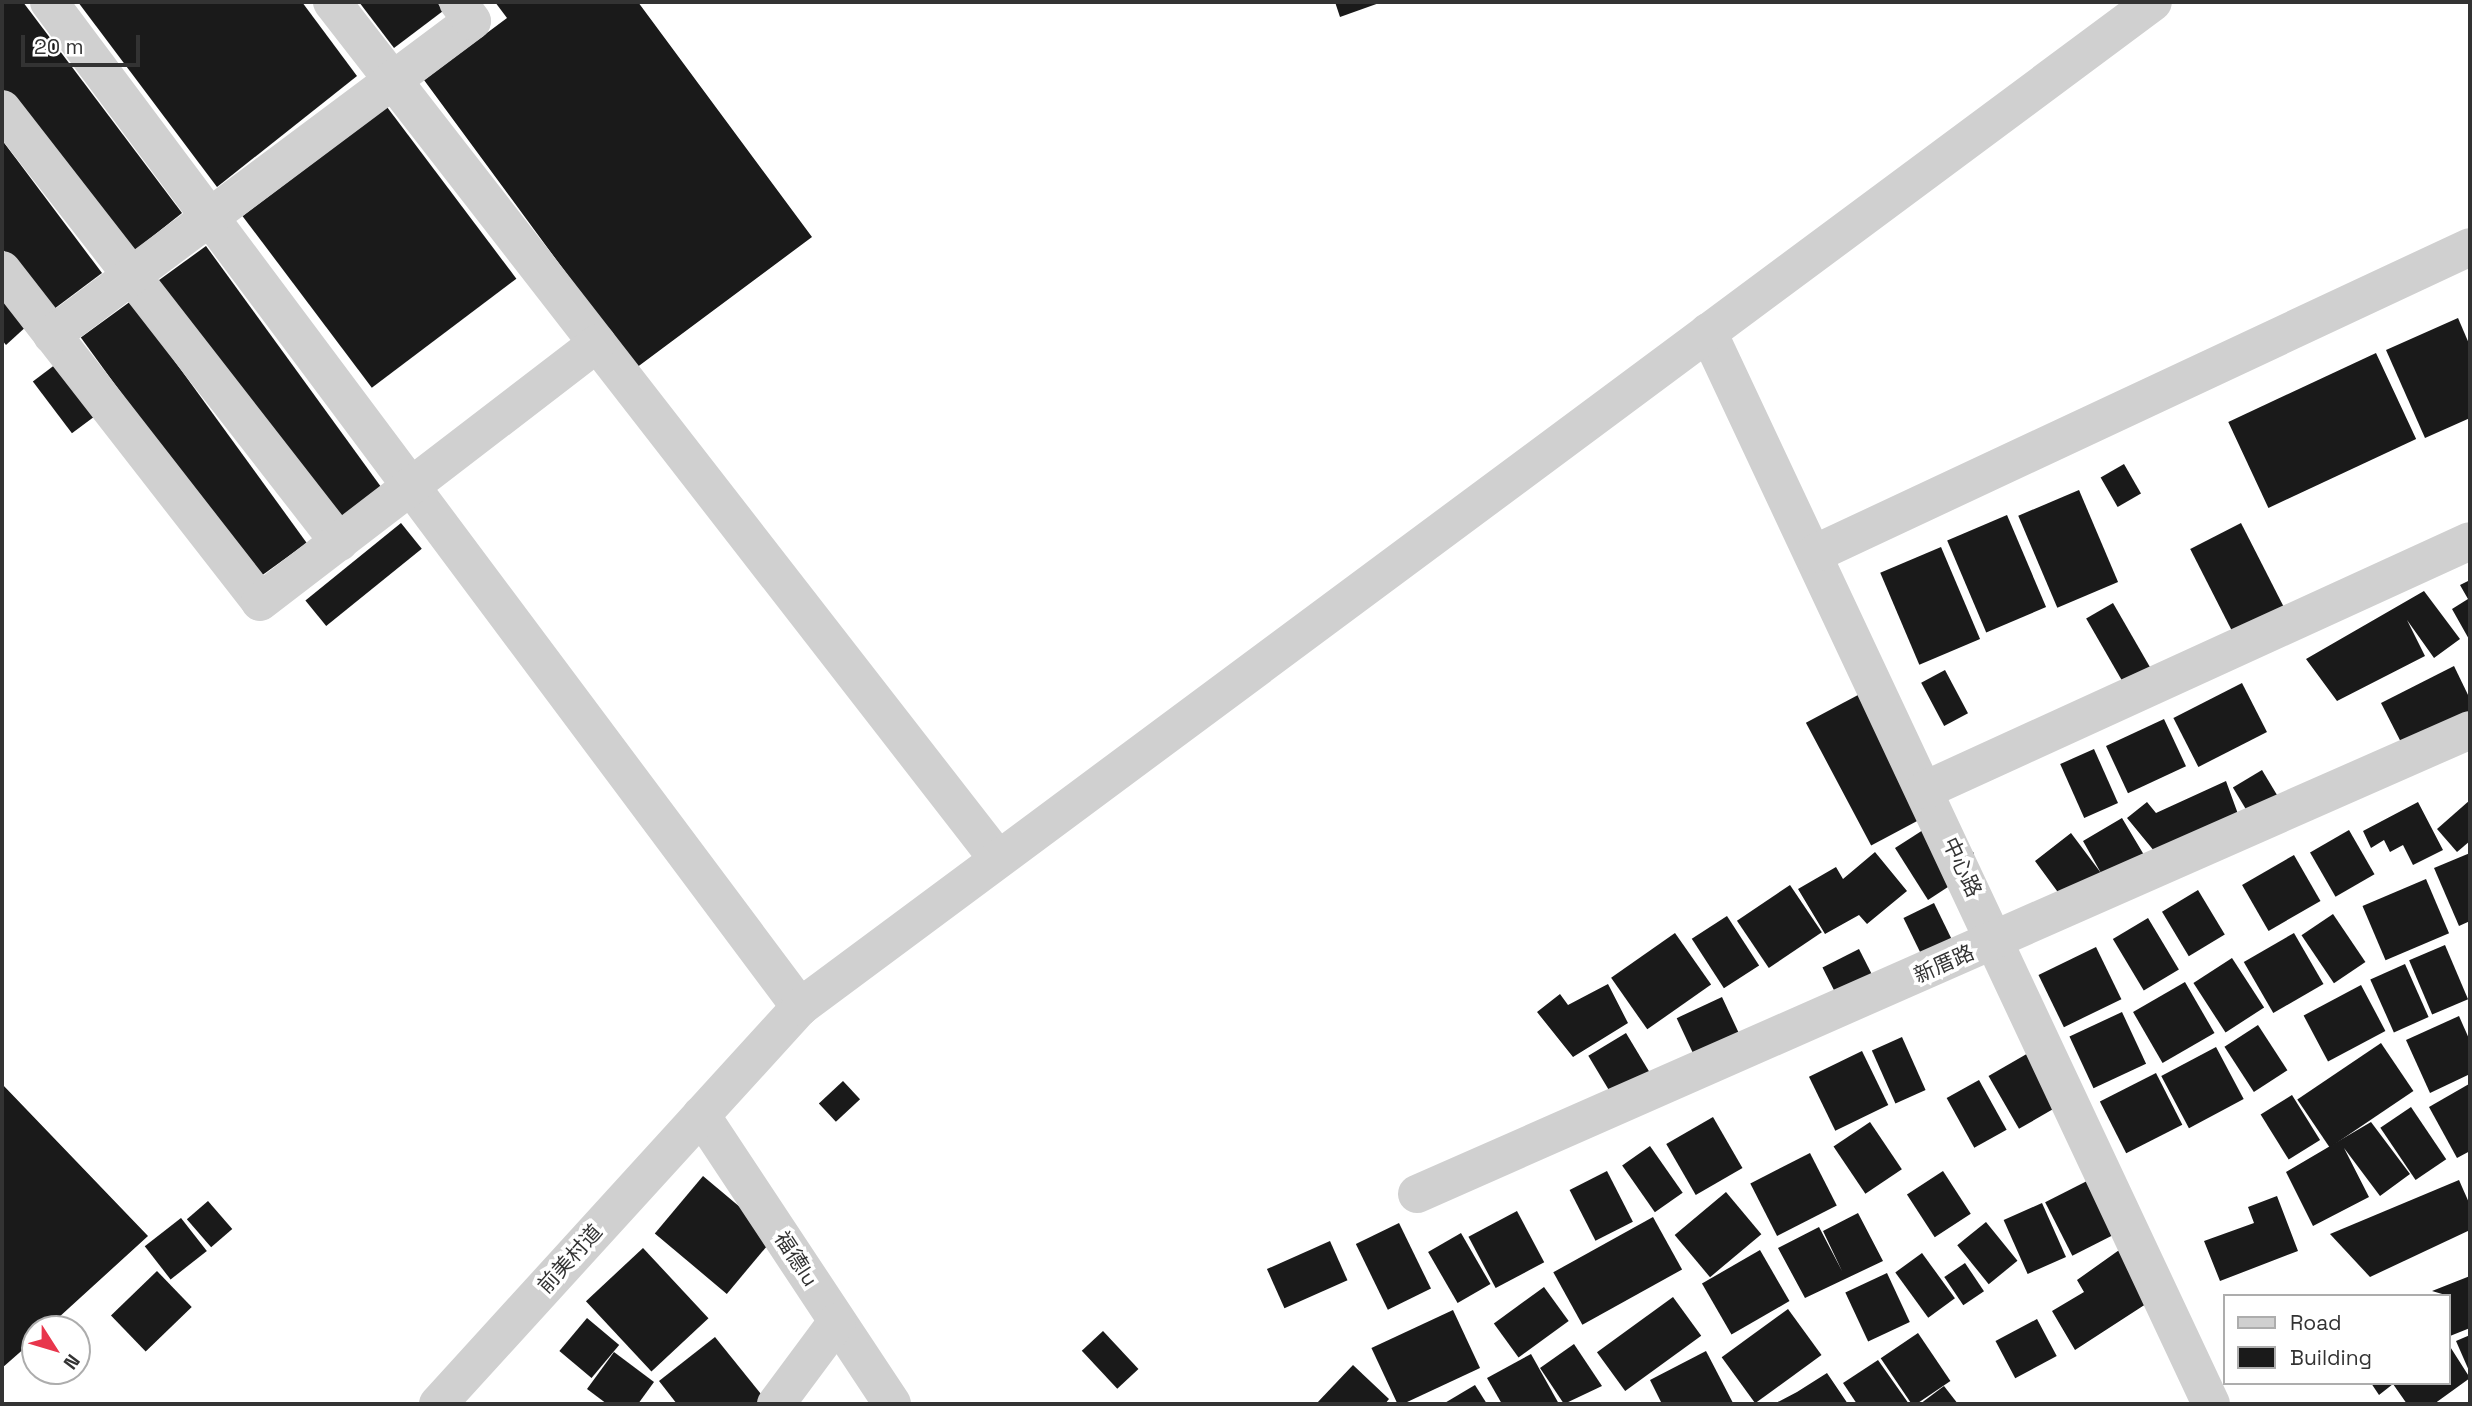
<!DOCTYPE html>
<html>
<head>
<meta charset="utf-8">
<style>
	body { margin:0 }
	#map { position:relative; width:2472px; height:1406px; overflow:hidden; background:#fff; font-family:"Space Grotesk","Noto Sans SC",sans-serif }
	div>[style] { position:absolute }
	.building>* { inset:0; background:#1a1a1a; transform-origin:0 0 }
	.minor>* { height:38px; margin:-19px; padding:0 19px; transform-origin:19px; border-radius:19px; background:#d0d0d0 }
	span { translate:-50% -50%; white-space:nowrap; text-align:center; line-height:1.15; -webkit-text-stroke:7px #fff; paint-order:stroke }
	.street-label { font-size:21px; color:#333 }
	.frame { position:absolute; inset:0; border:4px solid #333; pointer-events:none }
	.legend { position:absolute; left:2223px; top:1294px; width:228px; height:91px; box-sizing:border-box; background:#fff; border:2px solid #adadad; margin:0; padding:9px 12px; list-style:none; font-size:21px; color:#333 }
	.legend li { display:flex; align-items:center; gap:14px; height:35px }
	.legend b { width:35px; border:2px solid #adadad }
	.north { position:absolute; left:21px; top:1315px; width:70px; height:70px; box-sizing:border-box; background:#fff; border:2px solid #adadad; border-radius:50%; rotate:127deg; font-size:19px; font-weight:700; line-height:28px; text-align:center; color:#333 }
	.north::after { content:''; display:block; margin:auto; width:24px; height:32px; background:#e8364c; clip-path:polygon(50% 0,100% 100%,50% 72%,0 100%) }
	.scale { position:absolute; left:21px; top:35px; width:119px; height:32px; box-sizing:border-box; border:4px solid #333; border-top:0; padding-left:9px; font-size:21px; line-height:24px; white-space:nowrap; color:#333; -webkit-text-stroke:5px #fff; paint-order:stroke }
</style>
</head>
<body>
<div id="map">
	<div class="building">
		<div style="clip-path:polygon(2px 2px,23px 2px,182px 213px,133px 252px,2px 124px)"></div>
		<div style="clip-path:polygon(78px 2px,302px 2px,357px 76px,217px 187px)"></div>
		<div style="clip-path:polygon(359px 2px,437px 2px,443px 11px,394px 48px)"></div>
		<div style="clip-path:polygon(495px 2px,638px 2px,812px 237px,636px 368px,424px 80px,507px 18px)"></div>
		<div style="clip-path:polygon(1335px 2px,1382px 2px,1340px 17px)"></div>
		<div style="left:387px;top:107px;width:215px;height:181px;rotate:53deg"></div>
		<div style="clip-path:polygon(2px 140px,102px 273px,50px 312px,2px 248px)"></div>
		<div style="left:206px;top:246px;width:300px;height:63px;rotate:54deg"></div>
		<div style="clip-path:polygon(2px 295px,29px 324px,6px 345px,2px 340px)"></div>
		<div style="left:131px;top:301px;width:299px;height:62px;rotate:54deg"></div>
		<div style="clip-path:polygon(2458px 318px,2470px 346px,2470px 418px,2425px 438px,2386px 350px)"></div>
		<div style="left:2376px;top:353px;width:95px;height:163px;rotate:65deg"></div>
		<div style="left:56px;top:364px;width:65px;height:29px;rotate:53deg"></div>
		<div style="left:2124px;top:464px;width:34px;height:27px;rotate:60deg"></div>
		<div style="left:2079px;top:490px;width:100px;height:66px;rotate:67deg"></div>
		<div style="left:2007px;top:515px;width:100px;height:65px;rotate:67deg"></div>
		<div style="left:401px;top:523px;width:33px;height:123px;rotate:51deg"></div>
		<div style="left:2241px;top:523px;width:98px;height:57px;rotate:63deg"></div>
		<div style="left:1941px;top:547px;width:100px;height:66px;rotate:67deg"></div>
		<div style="clip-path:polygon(2470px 580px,2470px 641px,2452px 609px,2468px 599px,2460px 585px)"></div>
		<div style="clip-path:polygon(2424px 591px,2460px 639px,2434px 658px,2407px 620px,2425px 656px,2337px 701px,2306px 659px)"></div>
		<div style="left:2113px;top:603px;width:75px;height:31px;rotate:60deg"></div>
		<div style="clip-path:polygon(2454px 666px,2470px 699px,2470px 716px,2405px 750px,2381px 703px)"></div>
		<div style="left:1945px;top:670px;width:49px;height:27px;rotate:62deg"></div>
		<div style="left:2242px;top:683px;width:55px;height:77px;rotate:63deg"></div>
		<div style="left:1873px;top:687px;width:139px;height:76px;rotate:62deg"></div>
		<div style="left:2164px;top:719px;width:52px;height:64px;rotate:65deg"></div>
		<div style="left:2094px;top:749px;width:59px;height:37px;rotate:66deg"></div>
		<div style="left:2262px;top:770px;width:42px;height:34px;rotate:59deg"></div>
		<div style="clip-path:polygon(2226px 781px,2242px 825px,2164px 863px,2127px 818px,2147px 802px,2156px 813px)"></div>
		<div style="clip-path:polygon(2470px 800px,2470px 841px,2457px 852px,2437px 829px)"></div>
		<div style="clip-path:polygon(2418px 802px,2443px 850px,2413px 865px,2403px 845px,2390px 852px,2384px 840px,2371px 848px,2363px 831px)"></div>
		<div style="clip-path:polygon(2122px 818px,2147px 860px,2071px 910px,2035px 861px,2071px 833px,2101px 873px,2083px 841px)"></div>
		<div style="clip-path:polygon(1934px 823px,1974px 853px,1951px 885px,1928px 900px,1895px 848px)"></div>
		<div style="left:2349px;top:830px;width:51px;height:45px;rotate:60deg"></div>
		<div style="clip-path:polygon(1875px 852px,1907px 891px,1867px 924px,1859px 915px,1825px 934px,1798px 889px,1836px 867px,1843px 879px)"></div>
		<div style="clip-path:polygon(2470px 853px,2470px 921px,2459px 926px,2434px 868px)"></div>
		<div style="left:2294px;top:855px;width:53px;height:60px;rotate:60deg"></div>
		<div style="left:2426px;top:879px;width:59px;height:69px;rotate:67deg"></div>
		<div style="left:1790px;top:885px;width:57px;height:64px;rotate:56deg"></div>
		<div style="left:2198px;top:890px;width:52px;height:42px;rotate:59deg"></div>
		<div style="left:1934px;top:903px;width:51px;height:34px;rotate:64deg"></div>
		<div style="left:2333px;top:914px;width:58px;height:38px;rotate:56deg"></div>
		<div style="left:1727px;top:916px;width:59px;height:42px;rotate:57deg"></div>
		<div style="left:2148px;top:918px;width:60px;height:41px;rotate:59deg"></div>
		<div style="left:1675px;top:933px;width:63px;height:78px;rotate:55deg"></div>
		<div style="left:2294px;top:933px;width:59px;height:58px;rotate:60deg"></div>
		<div style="left:2445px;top:945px;width:59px;height:39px;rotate:67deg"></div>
		<div style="left:2096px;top:947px;width:58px;height:64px;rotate:64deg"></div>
		<div style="left:1859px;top:949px;width:44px;height:41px;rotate:63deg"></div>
		<div style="left:2232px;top:958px;width:59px;height:46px;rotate:57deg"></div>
		<div style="left:2405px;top:964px;width:58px;height:38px;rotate:66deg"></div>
		<div style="left:2185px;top:982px;width:59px;height:60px;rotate:60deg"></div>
		<div style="clip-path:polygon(1608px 984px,1628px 1023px,1573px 1057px,1537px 1012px,1560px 994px,1568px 1005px)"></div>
		<div style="left:2361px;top:985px;width:52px;height:65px;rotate:62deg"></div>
		<div style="left:1722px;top:997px;width:55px;height:50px;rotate:65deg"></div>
		<div style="left:2122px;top:1012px;width:57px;height:58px;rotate:65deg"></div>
		<div style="clip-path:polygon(2459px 1016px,2470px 1041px,2470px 1074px,2430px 1093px,2406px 1040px)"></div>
		<div style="left:2258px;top:1025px;width:54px;height:40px;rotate:57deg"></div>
		<div style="left:1626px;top:1033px;width:58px;height:44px;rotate:59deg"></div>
		<div style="left:1902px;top:1037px;width:58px;height:33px;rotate:66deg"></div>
		<div style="left:2381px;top:1043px;width:58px;height:101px;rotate:56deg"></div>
		<div style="left:2216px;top:1047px;width:59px;height:62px;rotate:62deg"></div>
		<div style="left:2037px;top:1048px;width:61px;height:56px;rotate:60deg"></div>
		<div style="left:1862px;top:1051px;width:60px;height:59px;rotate:64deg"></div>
		<div style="left:2156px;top:1073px;width:58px;height:63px;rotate:63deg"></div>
		<div style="left:1979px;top:1080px;width:57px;height:37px;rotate:61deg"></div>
		<div style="left:843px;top:1081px;width:25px;height:33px;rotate:47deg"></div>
		<div style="clip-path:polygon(2px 1084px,148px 1236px,46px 1329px,35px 1329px,35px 1339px,2px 1368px)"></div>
		<div style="clip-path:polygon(2469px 1084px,2470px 1151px,2457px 1158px,2429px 1107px)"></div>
		<div style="left:2292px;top:1095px;width:53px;height:37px;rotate:58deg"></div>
		<div style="left:2411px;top:1107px;width:63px;height:37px;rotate:56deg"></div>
		<div style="left:1713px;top:1117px;width:59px;height:54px;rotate:60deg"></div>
		<div style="left:1870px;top:1122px;width:57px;height:44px;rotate:56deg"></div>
		<div style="clip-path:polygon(2371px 1122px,2410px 1174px,2380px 1196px,2344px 1148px,2369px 1197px,2313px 1226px,2286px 1172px)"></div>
		<div style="left:1650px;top:1146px;width:57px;height:34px;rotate:55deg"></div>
		<div style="left:1810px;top:1153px;width:59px;height:67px;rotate:63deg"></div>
		<div style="left:1607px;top:1171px;width:57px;height:42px;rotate:63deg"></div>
		<div style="left:1943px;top:1171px;width:51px;height:43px;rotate:57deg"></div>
		<div style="left:703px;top:1176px;width:94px;height:75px;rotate:40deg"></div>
		<div style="clip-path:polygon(2459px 1180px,2470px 1205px,2470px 1230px,2370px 1277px,2330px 1234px)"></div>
		<div style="left:2087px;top:1181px;width:60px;height:47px;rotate:63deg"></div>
		<div style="left:1726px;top:1192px;width:55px;height:67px;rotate:50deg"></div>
		<div style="clip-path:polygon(2277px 1196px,2298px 1251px,2220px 1281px,2204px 1241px,2254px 1223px,2248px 1207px)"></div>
		<div style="left:208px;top:1201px;width:37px;height:28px;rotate:49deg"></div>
		<div style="left:2042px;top:1203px;width:59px;height:42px;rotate:66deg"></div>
		<div style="left:1517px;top:1211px;width:58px;height:55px;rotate:62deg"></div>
		<div style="clip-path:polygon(1858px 1213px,1883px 1261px,1805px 1298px,1778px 1248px,1819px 1227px,1842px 1271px,1823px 1231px)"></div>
		<div style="left:1653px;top:1217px;width:60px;height:114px;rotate:61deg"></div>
		<div style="left:181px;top:1218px;width:42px;height:46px;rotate:52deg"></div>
		<div style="left:1986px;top:1222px;width:50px;height:37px;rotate:51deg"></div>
		<div style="left:1399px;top:1223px;width:73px;height:48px;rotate:64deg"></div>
		<div style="left:1461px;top:1233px;width:59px;height:38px;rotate:60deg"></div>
		<div style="left:1330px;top:1241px;width:43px;height:69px;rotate:66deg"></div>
		<div style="clip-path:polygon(2129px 1243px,2166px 1291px,2075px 1350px,2052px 1311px,2084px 1292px,2077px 1280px)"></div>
		<div style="left:643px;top:1248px;width:96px;height:78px;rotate:47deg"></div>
		<div style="left:1760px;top:1250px;width:59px;height:67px;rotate:60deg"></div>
		<div style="left:1922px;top:1253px;width:56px;height:33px;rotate:54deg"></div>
		<div style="left:1965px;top:1263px;width:34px;height:25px;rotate:56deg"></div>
		<div style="left:157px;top:1271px;width:50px;height:64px;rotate:46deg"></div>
		<div style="left:1887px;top:1273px;width:54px;height:46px;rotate:65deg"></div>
		<div style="clip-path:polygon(2470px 1276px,2470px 1328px,2450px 1336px,2449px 1296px,2432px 1291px)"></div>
		<div style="left:1544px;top:1287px;width:42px;height:62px;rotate:54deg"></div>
		<div style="left:1673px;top:1297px;width:48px;height:94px;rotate:54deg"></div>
		<div style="left:1788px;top:1309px;width:57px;height:82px;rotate:54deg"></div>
		<div style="left:1453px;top:1310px;width:64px;height:90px;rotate:65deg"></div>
		<div style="left:587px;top:1318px;width:42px;height:43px;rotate:40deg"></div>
		<div style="left:2037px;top:1319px;width:42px;height:47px;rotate:62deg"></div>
		<div style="left:1103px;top:1331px;width:52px;height:29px;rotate:47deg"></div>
		<div style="left:1918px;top:1333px;width:58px;height:45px;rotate:56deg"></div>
		<div style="clip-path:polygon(2470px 1335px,2470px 1373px,2456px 1341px)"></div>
		<div style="clip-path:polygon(715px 1337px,769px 1404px,677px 1404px,659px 1381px)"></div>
		<div style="clip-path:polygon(1574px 1344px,1602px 1386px,1564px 1404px,1540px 1368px)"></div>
		<div style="clip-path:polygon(2449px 1345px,2470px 1378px,2434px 1404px,2407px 1404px,2393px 1384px,2379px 1395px,2371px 1383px,2449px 1383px)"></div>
		<div style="clip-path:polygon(1706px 1351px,1733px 1403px,1662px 1404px,1650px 1380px)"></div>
		<div style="clip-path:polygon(614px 1352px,654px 1382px,638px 1404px,607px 1404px,587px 1389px)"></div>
		<div style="clip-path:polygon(1531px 1354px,1559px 1404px,1502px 1404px,1487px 1378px)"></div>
		<div style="clip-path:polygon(1878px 1360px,1909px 1404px,1857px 1404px,1843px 1383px)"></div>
		<div style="clip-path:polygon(1353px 1365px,1389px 1399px,1385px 1404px,1316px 1404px)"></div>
		<div style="clip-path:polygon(1827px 1373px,1848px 1404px,1774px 1404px,1797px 1392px)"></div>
		<div style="clip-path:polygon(1475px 1385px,1487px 1404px,1443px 1404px)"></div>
		<div style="clip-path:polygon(1944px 1386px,1958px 1404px,1920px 1404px)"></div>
	</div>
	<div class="minor">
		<div style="left:49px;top:2px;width:1255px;rotate:53.23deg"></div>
		<div style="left:332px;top:2px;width:1085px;rotate:52.15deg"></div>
		<div style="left:2px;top:109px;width:549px;rotate:52.11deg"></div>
		<div style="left:2px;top:270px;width:420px;rotate:52.1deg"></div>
		<div style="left:260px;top:602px;width:425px;rotate:-37.5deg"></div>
		<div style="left:1708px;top:332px;width:1184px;rotate:64.86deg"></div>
		<div style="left:52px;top:335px;width:524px;rotate:-36.78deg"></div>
		<div style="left:472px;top:21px;width:24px;rotate:-126deg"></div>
		<div style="left:1814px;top:554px;width:724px;rotate:-25.08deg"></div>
		<div style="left:1925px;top:790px;width:599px;rotate:-24.55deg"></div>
		<div style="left:701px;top:1115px;width:346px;rotate:56.5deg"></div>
		<div style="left:1417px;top:1194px;width:1151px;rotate:-23.78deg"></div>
		<div style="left:438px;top:1404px;width:537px;rotate:-47.64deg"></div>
		<div style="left:800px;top:1007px;width:1685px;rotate:-36.6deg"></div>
		<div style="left:776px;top:1404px;width:102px;rotate:-53.4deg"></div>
	</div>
	<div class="street-label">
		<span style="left:1962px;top:867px;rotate:65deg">中心路</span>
		<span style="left:1944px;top:964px;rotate:-24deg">新厝路</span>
		<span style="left:570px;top:1259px;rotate:-48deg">前美村道</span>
		<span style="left:796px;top:1259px;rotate:57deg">福德lu</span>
	</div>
	<div class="frame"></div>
	<ul class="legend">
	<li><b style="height:9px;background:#d0d0d0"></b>Road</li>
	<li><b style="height:19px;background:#1a1a1a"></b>Building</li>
	</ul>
	<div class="north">N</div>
	<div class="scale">20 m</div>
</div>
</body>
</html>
